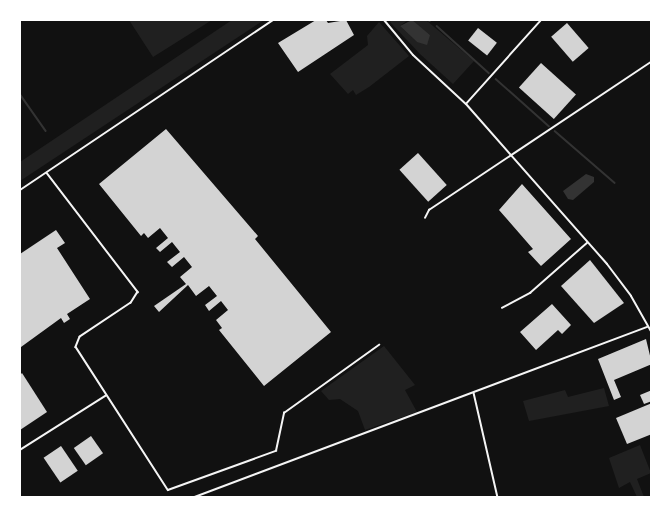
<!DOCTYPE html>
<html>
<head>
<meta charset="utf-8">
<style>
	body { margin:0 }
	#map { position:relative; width:671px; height:517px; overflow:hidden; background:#111; font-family:"DejaVu Sans",sans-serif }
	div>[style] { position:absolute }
	.green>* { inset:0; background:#202020 }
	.water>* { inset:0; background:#333 }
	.stream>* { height:1.5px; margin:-0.75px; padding:0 0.75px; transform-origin:0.75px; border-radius:0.75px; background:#333 }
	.building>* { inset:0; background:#d3d3d3; transform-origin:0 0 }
	.minor>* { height:1.5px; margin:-0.75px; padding:0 0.75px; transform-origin:0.75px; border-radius:0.75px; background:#f5f5f5 }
	.tertiary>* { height:2px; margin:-1px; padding:0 1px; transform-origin:1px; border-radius:1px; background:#f5f5f5 }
	.secondary>* { height:2px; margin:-1px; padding:0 1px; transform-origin:1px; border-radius:1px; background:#f5f5f5 }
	span { translate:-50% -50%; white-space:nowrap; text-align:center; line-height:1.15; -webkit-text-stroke:6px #fff; paint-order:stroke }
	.frame { position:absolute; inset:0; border:21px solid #fff; pointer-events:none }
</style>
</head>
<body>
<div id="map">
	<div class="green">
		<div style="clip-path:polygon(129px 20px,212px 20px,153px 57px)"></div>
		<div style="clip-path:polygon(232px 20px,264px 20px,20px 181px,20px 162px)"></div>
		<div style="clip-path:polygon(392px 20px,408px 20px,400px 26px,417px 42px,430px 35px,410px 20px,426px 20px,474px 61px,453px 84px,420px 54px,390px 22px)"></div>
		<div style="clip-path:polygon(379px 22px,409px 56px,369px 87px,356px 95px,353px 90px,348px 94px,330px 74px,368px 45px,367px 36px)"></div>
		<div style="clip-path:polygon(384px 346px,415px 385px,405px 390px,417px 412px,365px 430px,358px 411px,340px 399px,329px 400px,321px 391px)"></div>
		<div style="clip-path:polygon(604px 388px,609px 406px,529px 421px,523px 401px,565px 390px,568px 397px)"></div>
		<div style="clip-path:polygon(640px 445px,651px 473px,637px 479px,644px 497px,637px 497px,630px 482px,619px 488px,609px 458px)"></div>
	</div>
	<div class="water">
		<div style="clip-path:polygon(412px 20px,430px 35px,427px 45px,417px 42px,400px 26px)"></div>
		<div style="clip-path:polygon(586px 174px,594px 177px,594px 182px,573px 200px,568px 199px,563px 191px)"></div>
	</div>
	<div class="stream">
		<div style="left:428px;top:20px;width:2px;rotate:27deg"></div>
		<div style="left:437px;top:26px;width:70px;rotate:42.1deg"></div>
		<div style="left:496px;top:79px;width:71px;rotate:41.6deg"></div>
		<div style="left:20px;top:94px;width:45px;rotate:54.9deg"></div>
		<div style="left:555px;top:131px;width:79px;rotate:40.9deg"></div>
	</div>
	<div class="building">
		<div style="clip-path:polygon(316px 20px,326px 20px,328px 23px,346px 20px,354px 35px,298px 72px,278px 43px)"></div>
		<div style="left:567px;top:23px;width:33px;height:21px;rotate:49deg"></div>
		<div style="left:478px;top:28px;width:24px;height:16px;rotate:38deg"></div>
		<div style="left:541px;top:63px;width:47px;height:33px;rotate:42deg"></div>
		<div style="clip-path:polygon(166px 129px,258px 236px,255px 239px,331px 332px,264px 386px,219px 330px,222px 328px,216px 320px,228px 310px,221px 301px,209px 311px,205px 305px,217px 296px,209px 286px,196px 296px,188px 285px,159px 312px,154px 306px,186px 284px,180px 277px,192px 267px,184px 257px,172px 267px,167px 262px,180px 252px,172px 242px,160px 252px,156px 248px,168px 238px,160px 228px,148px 238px,144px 233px,141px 236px,99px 184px)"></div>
		<div style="left:418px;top:153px;width:43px;height:25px;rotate:48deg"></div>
		<div style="clip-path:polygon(522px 184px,571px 239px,541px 266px,528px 252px,533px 249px,499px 210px)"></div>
		<div style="clip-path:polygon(56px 230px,65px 243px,57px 248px,90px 299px,67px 314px,70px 319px,64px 323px,61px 318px,21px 347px,20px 254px)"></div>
		<div style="clip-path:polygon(590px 260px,624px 303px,594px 323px,561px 286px)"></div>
		<div style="clip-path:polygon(552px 304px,571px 325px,562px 334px,558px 330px,536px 350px,520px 332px)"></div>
		<div style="clip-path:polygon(646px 339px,652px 364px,614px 380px,621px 397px,614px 400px,598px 359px)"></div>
		<div style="clip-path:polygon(22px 373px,47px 412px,20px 430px,20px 375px)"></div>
		<div style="clip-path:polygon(652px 390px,652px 401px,644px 404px,640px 395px)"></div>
		<div style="clip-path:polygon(652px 403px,652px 434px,627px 444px,616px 418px)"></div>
		<div style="left:91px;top:436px;width:21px;height:21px;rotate:55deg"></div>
		<div style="left:61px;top:446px;width:30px;height:21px;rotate:56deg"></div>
	</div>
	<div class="minor">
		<div style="left:466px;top:104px;width:113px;rotate:-48.2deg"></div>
		<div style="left:47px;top:173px;width:150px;rotate:52.6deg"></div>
		<div style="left:138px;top:292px;width:13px;rotate:122deg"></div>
		<div style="left:131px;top:303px;width:61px;rotate:146.3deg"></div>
		<div style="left:80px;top:337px;width:11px;rotate:112deg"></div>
		<div style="left:76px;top:347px;width:170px;rotate:57.2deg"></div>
		<div style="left:168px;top:490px;width:115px;rotate:-19.9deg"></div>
		<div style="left:276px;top:451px;width:39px;rotate:-78deg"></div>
		<div style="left:284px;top:413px;width:117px;rotate:-35.6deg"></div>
		<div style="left:425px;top:218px;width:9px;rotate:-63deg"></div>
		<div style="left:429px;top:210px;width:268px;rotate:-33.7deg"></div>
		<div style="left:502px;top:308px;width:32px;rotate:-28deg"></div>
		<div style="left:530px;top:293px;width:76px;rotate:-41.3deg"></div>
		<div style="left:474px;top:393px;width:108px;rotate:77.1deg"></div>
		<div style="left:20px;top:450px;width:101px;rotate:-32.4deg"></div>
		<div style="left:192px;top:498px;width:486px;rotate:-20.6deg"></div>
	</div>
	<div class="tertiary">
		<div style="left:384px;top:20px;width:45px;rotate:50.4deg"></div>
		<div style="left:413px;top:55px;width:72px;rotate:42.8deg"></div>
		<div style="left:466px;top:104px;width:213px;rotate:48.6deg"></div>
		<div style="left:607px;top:264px;width:40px;rotate:53deg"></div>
		<div style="left:631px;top:296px;width:43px;rotate:60.4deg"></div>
	</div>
	<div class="secondary">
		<div style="left:20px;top:190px;width:305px;rotate:-33.9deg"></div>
	</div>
	<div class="frame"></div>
</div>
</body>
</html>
